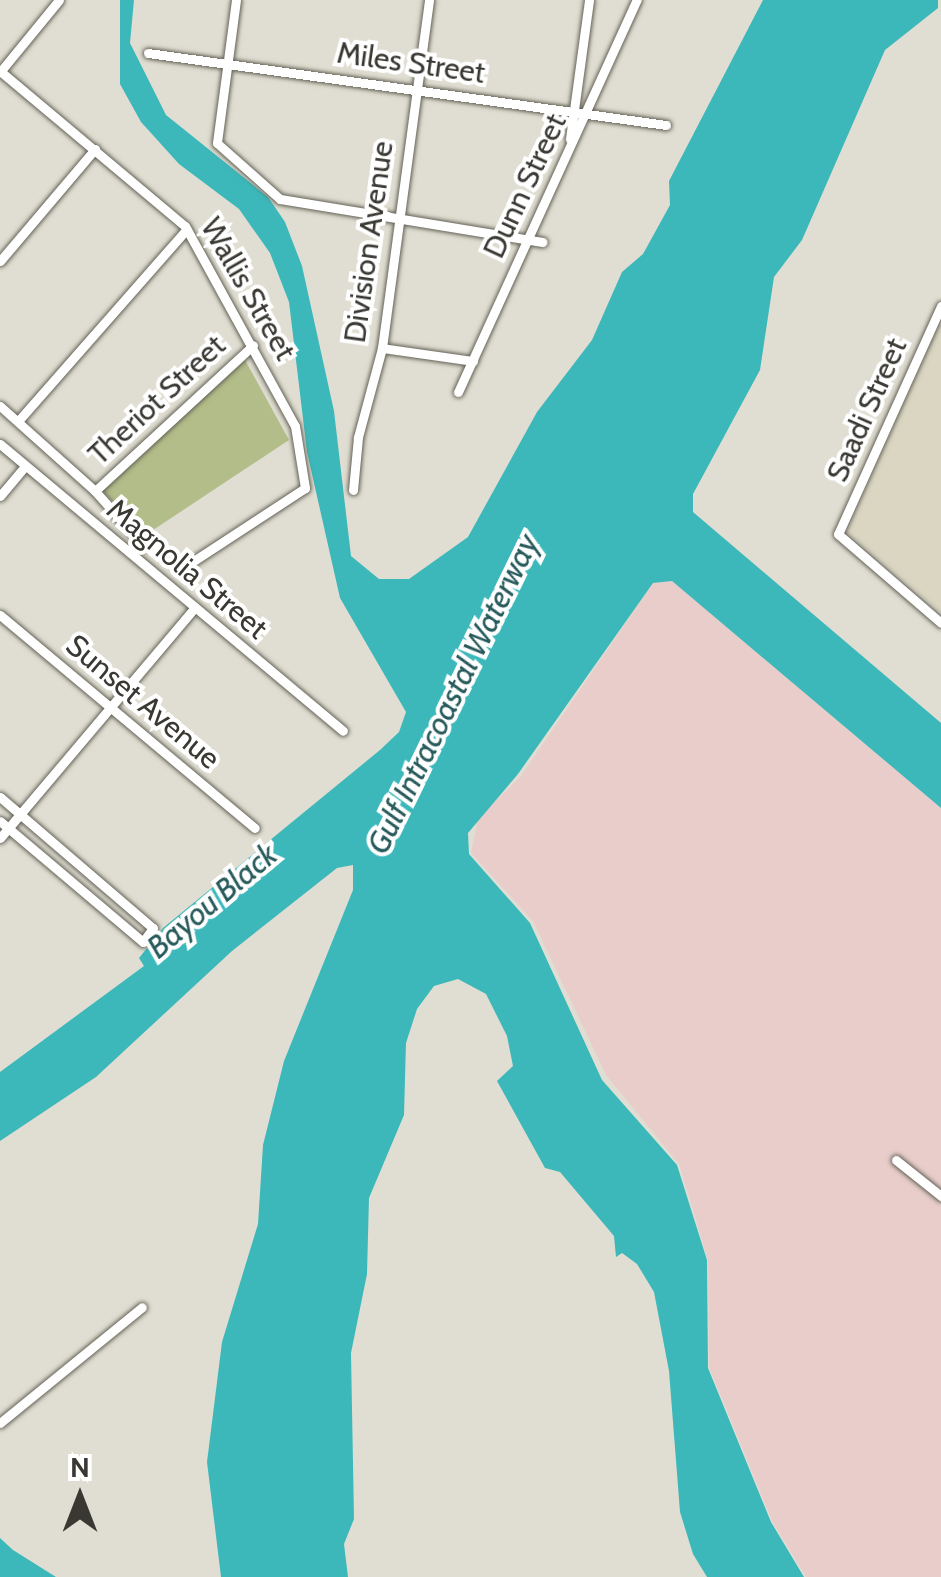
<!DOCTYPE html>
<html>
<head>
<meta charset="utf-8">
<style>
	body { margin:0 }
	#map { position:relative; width:941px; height:1577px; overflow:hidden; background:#e0ded2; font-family:Cabin,sans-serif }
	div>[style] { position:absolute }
	.industrial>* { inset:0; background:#e8cdca }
	.built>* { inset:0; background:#dad6c2 }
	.green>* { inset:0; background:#b3bd89 }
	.water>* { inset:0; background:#3cb8bb }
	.roads { filter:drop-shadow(0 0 2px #646257) drop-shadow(0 0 2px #646257) }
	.street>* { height:9px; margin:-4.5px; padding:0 4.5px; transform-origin:4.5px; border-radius:4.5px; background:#fff }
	span { translate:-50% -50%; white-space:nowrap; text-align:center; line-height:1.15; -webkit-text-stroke:8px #fff; paint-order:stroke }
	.street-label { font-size:30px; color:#393833 }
	.water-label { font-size:32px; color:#275a5b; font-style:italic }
	.north { position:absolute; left:30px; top:1447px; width:100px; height:100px; -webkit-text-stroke:8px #fff; paint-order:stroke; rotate:0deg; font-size:28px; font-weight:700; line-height:40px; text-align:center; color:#393833 }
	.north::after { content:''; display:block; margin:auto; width:35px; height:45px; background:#393833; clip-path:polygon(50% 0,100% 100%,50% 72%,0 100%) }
</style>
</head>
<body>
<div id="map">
	<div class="industrial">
		<div style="clip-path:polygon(672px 581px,941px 808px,941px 1577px,806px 1577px,772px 1521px,709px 1367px,708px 1260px,679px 1164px,606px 1075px,533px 921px,471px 853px,478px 819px,521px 776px,653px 583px)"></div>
	</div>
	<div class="built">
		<div style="clip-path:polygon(941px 321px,941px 612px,847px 532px)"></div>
	</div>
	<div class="green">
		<div style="clip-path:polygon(245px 360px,289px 440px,144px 536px,102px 490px)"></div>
	</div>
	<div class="water">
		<div style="clip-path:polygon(120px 0,134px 0,130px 43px,166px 115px,268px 197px,285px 222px,302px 266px,334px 411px,351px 556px,379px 579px,409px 579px,468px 537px,537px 412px,592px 340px,622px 272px,643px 254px,670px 205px,669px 181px,763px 0,938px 0,938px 8px,885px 50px,802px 240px,774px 277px,760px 370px,693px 494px,693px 512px,941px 723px,941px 808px,672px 581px,653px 583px,518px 774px,468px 833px,469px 854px,530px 923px,602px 1080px,677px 1165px,707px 1260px,708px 1368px,771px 1522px,804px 1577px,707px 1577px,693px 1554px,680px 1512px,669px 1371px,654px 1292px,637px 1264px,622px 1253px,616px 1257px,614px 1236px,560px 1172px,545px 1168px,497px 1081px,513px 1066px,507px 1036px,486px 994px,458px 979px,434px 986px,417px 1009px,406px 1043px,404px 1115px,369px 1198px,367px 1274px,351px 1353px,354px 1519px,344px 1544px,348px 1577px,221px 1577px,207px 1462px,222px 1342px,258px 1224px,263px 1145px,284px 1061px,353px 890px,353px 865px,337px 868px,232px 951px,96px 1077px,0 1141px,0 1072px,144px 966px,139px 958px,163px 928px,380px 750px,399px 732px,406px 712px,340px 598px,307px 452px,289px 302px,270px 253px,239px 209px,179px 164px,141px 122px,120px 84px)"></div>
		<div style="clip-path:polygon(0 1538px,13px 1550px,56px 1577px,0 1577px)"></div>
	</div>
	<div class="roads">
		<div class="street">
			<div style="left:236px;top:0;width:144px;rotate:97.6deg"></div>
			<div style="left:217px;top:143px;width:84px;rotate:41.6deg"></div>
			<div style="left:280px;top:199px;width:266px;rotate:9.3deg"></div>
			<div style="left:148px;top:53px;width:523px;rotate:7.91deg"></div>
			<div style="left:0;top:71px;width:241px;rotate:40deg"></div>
			<div style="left:185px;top:226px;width:228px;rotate:61.2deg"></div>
			<div style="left:295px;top:426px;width:63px;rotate:80.8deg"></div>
			<div style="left:305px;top:488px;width:142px;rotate:146.8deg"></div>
			<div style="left:0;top:72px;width:93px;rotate:-50.7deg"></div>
			<div style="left:570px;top:139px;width:140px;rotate:-82.2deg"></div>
			<div style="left:0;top:261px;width:147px;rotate:-49.7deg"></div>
			<div style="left:941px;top:306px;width:250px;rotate:114.3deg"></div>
			<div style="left:838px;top:534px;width:136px;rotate:40.8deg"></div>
			<div style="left:382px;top:348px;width:92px;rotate:8.1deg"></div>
			<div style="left:458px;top:392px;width:431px;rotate:-65.5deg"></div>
			<div style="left:0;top:406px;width:127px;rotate:41.8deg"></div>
			<div style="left:95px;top:491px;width:74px;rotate:48.3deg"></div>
			<div style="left:19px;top:420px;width:254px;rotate:-48.7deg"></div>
			<div style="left:0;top:444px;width:447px;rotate:39.9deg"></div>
			<div style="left:353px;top:490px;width:53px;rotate:-84.6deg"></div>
			<div style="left:358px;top:437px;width:92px;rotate:-74.9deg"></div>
			<div style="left:382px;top:348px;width:351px;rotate:-82.3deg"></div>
			<div style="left:95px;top:491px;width:215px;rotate:-42.7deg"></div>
			<div style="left:0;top:496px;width:39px;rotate:-50deg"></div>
			<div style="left:0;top:615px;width:332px;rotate:39.9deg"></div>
			<div style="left:0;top:797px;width:201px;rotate:40.6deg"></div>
			<div style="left:153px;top:928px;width:17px;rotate:126deg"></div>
			<div style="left:143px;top:942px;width:187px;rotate:-139.8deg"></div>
			<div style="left:0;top:838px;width:302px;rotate:-49.8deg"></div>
			<div style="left:896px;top:1160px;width:58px;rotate:38.7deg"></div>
			<div style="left:0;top:1423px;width:183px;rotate:-39.2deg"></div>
		</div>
	</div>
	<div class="street-label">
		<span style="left:411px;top:63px;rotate:8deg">Miles Street</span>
		<span style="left:525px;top:186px;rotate:-65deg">Dunn Street</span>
		<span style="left:369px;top:242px;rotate:-82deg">Division Avenue</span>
		<span style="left:248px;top:289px;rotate:60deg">Wallis Street</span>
		<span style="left:157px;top:400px;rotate:-43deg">Theriot Street</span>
		<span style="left:867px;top:410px;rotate:-66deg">Saadi Street</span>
		<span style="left:187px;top:569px;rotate:40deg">Magnolia Street</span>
		<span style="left:143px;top:702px;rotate:40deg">Sunset Avenue</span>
	</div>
	<div class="water-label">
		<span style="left:453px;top:694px;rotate:-64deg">Gulf Intracoastal Waterway</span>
		<span style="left:212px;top:901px;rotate:-40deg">Bayou Black</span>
	</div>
	<div class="north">N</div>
</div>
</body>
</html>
